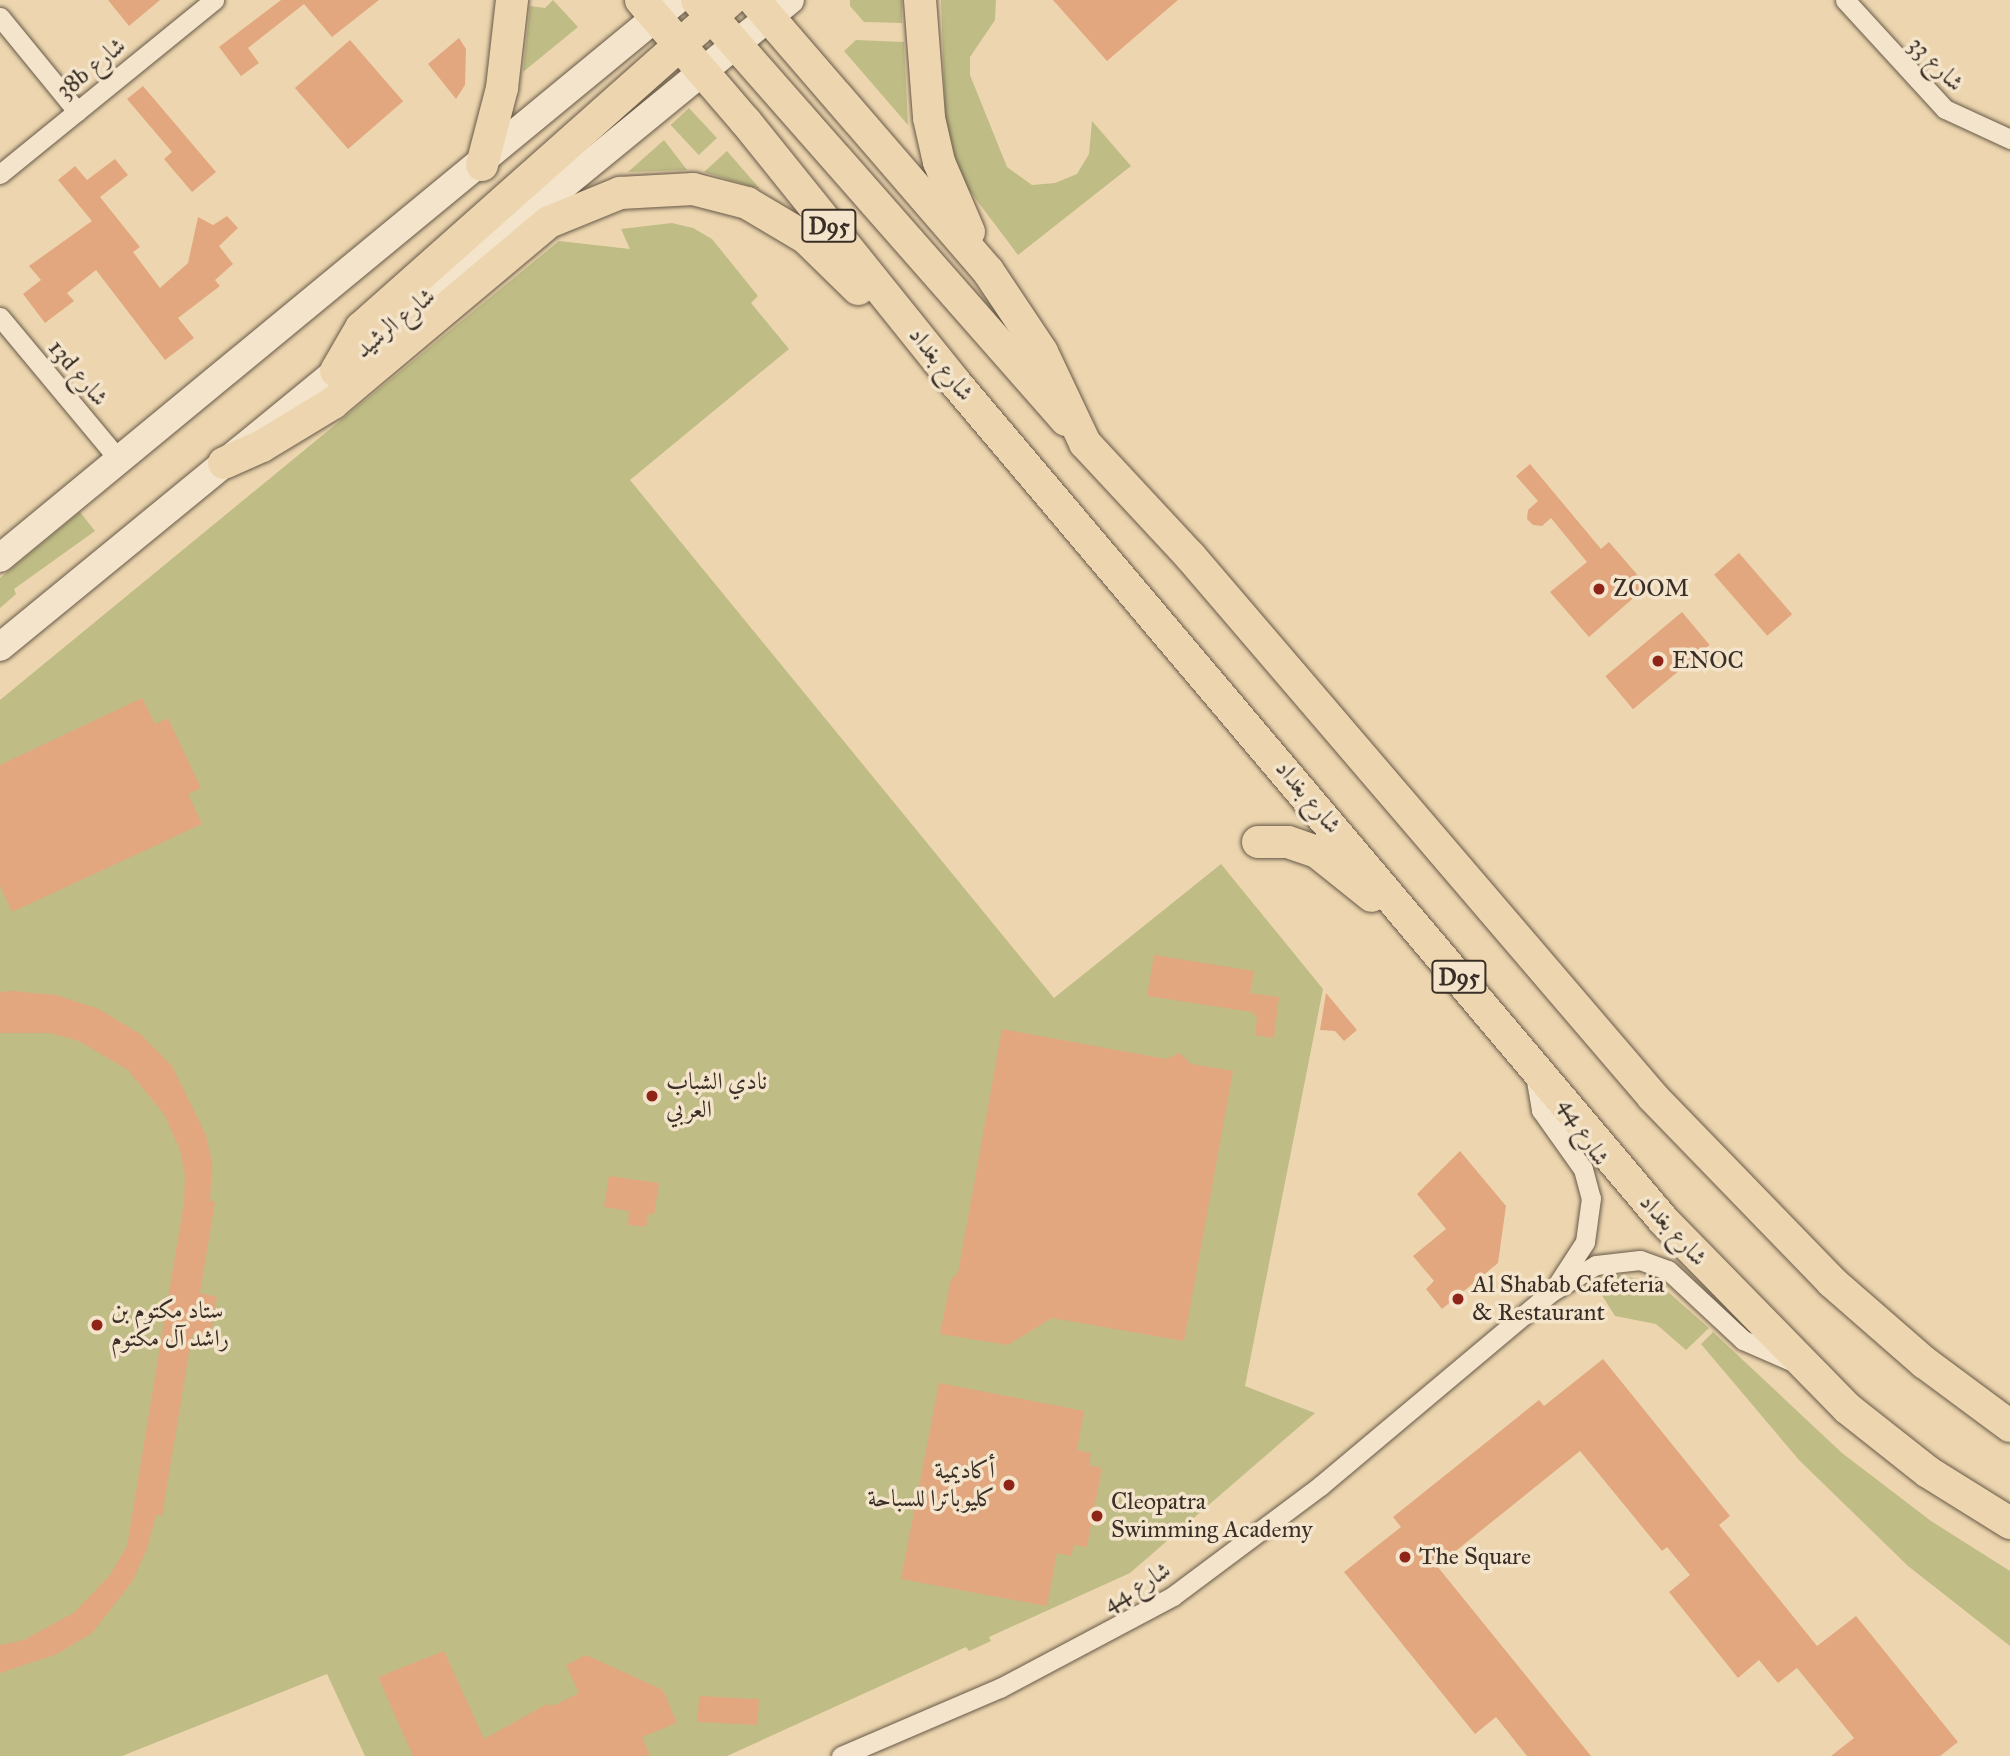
<!DOCTYPE html>
<html>
<head>
<meta charset="utf-8">
<style>
	body { margin:0 }
	#map { position:relative; width:2010px; height:1756px; overflow:hidden; background:#edd6af; font-family:"IM FELL Great Primer",Amiri,serif }
	div>[style] { position:absolute }
	.green>* { inset:0; background:#bfbc86; transform-origin:0 0 }
	.building>* { inset:0; background:#e2a77f; transform-origin:0 0 }
	.roads { filter:drop-shadow(0 0 2px #675948) drop-shadow(0 0 2px #675948) }
	.street>* { height:19px; margin:-9.5px; padding:0 9.5px; transform-origin:9.5px; border-radius:9.5px; background:#f3e4cb }
	.secondary>* { height:28px; margin:-14px; padding:0 14px; transform-origin:14px; border-radius:14px; background:#f3e4cb }
	.primary>* { height:32px; margin:-16px; padding:0 16px; transform-origin:16px; border-radius:16px; background:#edd6af }
	.dots>* { width:19px; height:19px; translate:-50% -50%; box-sizing:border-box; border:4px solid #f3e4cb; border-radius:50% }
	span { translate:-50% -50%; white-space:nowrap; text-align:center; line-height:1.15; -webkit-text-stroke:7px #f3e4cb; paint-order:stroke }
	.shield-label span { padding:2px 5px; background:#f3e4cb; border:2px solid; border-radius:5px; -webkit-text-stroke-width:0 }
	.shield-label { font-size:23px; color:#3a2f26; font-weight:700 }
	.street-label { font-size:24px; color:#3a2f26 }
	.poi-label { font-size:24px; color:#3a2f26 }
	.left { translate:0 -50%; text-align:left }
	.right { translate:-100% -50%; text-align:right }
</style>
</head>
<body>
<div id="map">
	<div class="green">
		<div style="clip-path:polygon(553px 0,578px 27px,523px 72px,530px 6px,545px 8px)"></div>
		<div style="clip-path:polygon(850px 0,902px 0,902px 23px,864px 22px,850px 6px)"></div>
		<div style="clip-path:polygon(941px 0,996px 0,995px 20px,970px 57px,970px 75px,1007px 167px,1032px 185px,1055px 183px,1077px 174px,1089px 154px,1092px 121px,1131px 166px,1018px 255px,966px 186px,946px 135px)"></div>
		<div style="clip-path:polygon(856px 40px,904px 42px,908px 125px,844px 51px)"></div>
		<div style="left:689px;top:108px;width:41px;height:25px;rotate:47deg"></div>
		<div style="clip-path:polygon(664px 140px,687px 170px,628px 172px)"></div>
		<div style="clip-path:polygon(727px 151px,760px 189px,704px 172px)"></div>
		<div style="clip-path:polygon(672px 223px,693px 228px,712px 239px,758px 296px,751px 303px,789px 349px,630px 480px,1054px 998px,1221px 864px,1323px 989px,1245px 1386px,1315px 1413px,1130px 1573px,989px 1637px,991px 1641px,978px 1647px,969px 1651px,966px 1647px,727px 1756px,365px 1756px,327px 1674px,122px 1756px,0 1756px,0 700px,559px 241px,630px 249px,621px 229px)"></div>
		<div style="clip-path:polygon(80px 512px,95px 531px,14px 589px,16px 594px,0 608px,0 578px)"></div>
		<div style="clip-path:polygon(1618px 1275px,1658px 1283px,1709px 1328px,1686px 1350px,1656px 1324px,1615px 1316px,1593px 1281px)"></div>
		<div style="clip-path:polygon(1713px 1332px,1842px 1453px,1931px 1521px,2010px 1571px,2010px 1646px,1908px 1566px,1799px 1460px,1701px 1344px)"></div>
	</div>
	<div class="building">
		<div style="clip-path:polygon(108px 0,160px 0,129px 26px)"></div>
		<div style="clip-path:polygon(281px 0,379px 0,332px 37px,304px 4px,248px 48px,259px 63px,241px 76px,219px 47px)"></div>
		<div style="clip-path:polygon(1053px 0,1178px 0,1107px 61px)"></div>
		<div style="clip-path:polygon(459px 38px,466px 49px,465px 85px,456px 99px,428px 64px)"></div>
		<div style="left:350px;top:40px;width:81px;height:73px;rotate:49deg"></div>
		<div style="clip-path:polygon(143px 86px,216px 172px,192px 192px,164px 159px,172px 152px,127px 99px)"></div>
		<div style="clip-path:polygon(115px 159px,128px 175px,100px 197px,140px 247px,133px 252px,160px 288px,188px 263px,198px 217px,213px 225px,227px 216px,238px 228px,219px 246px,233px 264px,215px 280px,220px 286px,178px 318px,194px 338px,165px 360px,96px 270px,67px 293px,74px 301px,45px 323px,23px 294px,41px 280px,29px 266px,92px 221px,58px 180px,75px 166px,87px 180px)"></div>
		<div style="clip-path:polygon(1530px 464px,1601px 549px,1609px 542px,1647px 586px,1589px 637px,1550px 592px,1587px 562px,1551px 518px,1542px 526px,1533px 525px,1527px 519px,1528px 510px,1538px 501px,1516px 476px)"></div>
		<div style="left:1739px;top:553px;width:81px;height:33px;rotate:49deg"></div>
		<div style="left:1682px;top:612px;width:43px;height:100px;rotate:50deg"></div>
		<div style="clip-path:polygon(142px 698px,155px 724px,168px 718px,201px 788px,188px 794px,202px 824px,12px 912px,0 886px,0 765px)"></div>
		<div style="clip-path:polygon(1154px 955px,1254px 971px,1250px 993px,1279px 997px,1274px 1038px,1255px 1035px,1257px 1017px,1252px 1012px,1147px 996px)"></div>
		<div style="clip-path:polygon(12px 991px,56px 995px,99px 1009px,140px 1034px,172px 1066px,206px 1135px,212px 1163px,210px 1201px,215px 1202px,200px 1293px,217px 1297px,210px 1338px,192px 1335px,162px 1516px,156px 1515px,147px 1549px,132px 1582px,92px 1633px,57px 1654px,0 1673px,0 1645px,24px 1640px,75px 1612px,110px 1575px,127px 1546px,184px 1202px,185px 1175px,180px 1150px,164px 1114px,128px 1070px,79px 1041px,50px 1033px,0 1033px,0 992px)"></div>
		<div style="clip-path:polygon(1326px 993px,1357px 1030px,1344px 1041px,1335px 1031px,1320px 1030px)"></div>
		<div style="clip-path:polygon(1002px 1029px,1166px 1059px,1180px 1053px,1191px 1064px,1233px 1071px,1184px 1341px,1052px 1318px,1008px 1345px,940px 1334px,951px 1279px,958px 1273px)"></div>
		<div style="clip-path:polygon(1460px 1151px,1506px 1206px,1498px 1263px,1442px 1309px,1426px 1289px,1434px 1281px,1413px 1256px,1446px 1229px,1417px 1194px)"></div>
		<div style="clip-path:polygon(609px 1176px,659px 1183px,654px 1215px,648px 1214px,646px 1227px,628px 1225px,629px 1211px,604px 1207px)"></div>
		<div style="clip-path:polygon(1603px 1359px,1730px 1516px,1719px 1525px,1817px 1646px,1856px 1616px,1958px 1742px,1940px 1756px,1831px 1756px,1854px 1738px,1797px 1668px,1778px 1683px,1759px 1660px,1738px 1678px,1669px 1592px,1690px 1575px,1667px 1547px,1662px 1551px,1580px 1451px,1437px 1566px,1591px 1756px,1527px 1756px,1496px 1717px,1475px 1734px,1344px 1572px,1401px 1527px,1393px 1517px,1539px 1400px,1544px 1406px)"></div>
		<div style="clip-path:polygon(939px 1383px,1084px 1411px,1077px 1450px,1091px 1453px,1089px 1465px,1102px 1468px,1087px 1547px,1074px 1545px,1071px 1556px,1057px 1553px,1047px 1606px,901px 1579px)"></div>
		<div style="clip-path:polygon(444px 1651px,484px 1739px,547px 1704px,553px 1706px,579px 1693px,566px 1665px,586px 1655px,663px 1690px,677px 1723px,642px 1737px,650px 1756px,413px 1756px,378px 1677px)"></div>
		<div style="left:699px;top:1696px;width:60px;height:26px;rotate:3deg"></div>
	</div>
	<div class="roads">
		<div class="street">
			<div style="left:1845px;top:0;width:148px;rotate:47.5deg"></div>
			<div style="left:1945px;top:109px;width:72px;rotate:24.8deg"></div>
			<div style="left:0;top:17px;width:122px;rotate:50.7deg"></div>
			<div style="left:0;top:174px;width:276px;rotate:-39.1deg"></div>
			<div style="left:0;top:317px;width:186px;rotate:50.2deg"></div>
			<div style="left:1534px;top:1069px;width:42px;rotate:80.3deg"></div>
			<div style="left:1541px;top:1110px;width:72px;rotate:54.6deg"></div>
			<div style="left:1583px;top:1169px;width:30px;rotate:75deg"></div>
			<div style="left:1591px;top:1198px;width:44px;rotate:97.8deg"></div>
			<div style="left:1585px;top:1242px;width:48px;rotate:123deg"></div>
			<div style="left:841px;top:1756px;width:173px;rotate:-23.2deg"></div>
			<div style="left:1000px;top:1688px;width:196px;rotate:-28deg"></div>
			<div style="left:1173px;top:1596px;width:184px;rotate:-36.8deg"></div>
			<div style="left:1320px;top:1486px;width:302px;rotate:-40deg"></div>
			<div style="left:1551px;top:1292px;width:52px;rotate:-31deg"></div>
			<div style="left:1596px;top:1265px;width:44px;rotate:-6.5deg"></div>
			<div style="left:1640px;top:1260px;width:30px;rotate:20deg"></div>
			<div style="left:1668px;top:1270px;width:103px;rotate:43deg"></div>
			<div style="left:1743px;top:1340px;width:62px;rotate:23.7deg"></div>
		</div>
		<div class="secondary">
			<div style="left:0;top:558px;width:877px;rotate:-39.5deg"></div>
			<div style="left:0;top:647px;width:1021px;rotate:-39.32deg"></div>
		</div>
		<div class="primary">
			<div style="left:641px;top:0;width:161px;rotate:49.3deg"></div>
			<div style="left:746px;top:122px;width:332px;rotate:51.2deg"></div>
			<div style="left:954px;top:381px;width:1100px;rotate:49.79deg"></div>
			<div style="left:1664px;top:1221px;width:262px;rotate:45.6deg"></div>
			<div style="left:1847px;top:1408px;width:103px;rotate:38.3deg"></div>
			<div style="left:1928px;top:1472px;width:97px;rotate:31.9deg"></div>
			<div style="left:697px;top:0;width:559px;rotate:48.7deg"></div>
			<div style="left:754px;top:0;width:358px;rotate:49.2deg"></div>
			<div style="left:988px;top:271px;width:97px;rotate:56.3deg"></div>
			<div style="left:1042px;top:352px;width:101px;rotate:64.7deg"></div>
			<div style="left:1085px;top:443px;width:154px;rotate:47.1deg"></div>
			<div style="left:1190px;top:556px;width:712px;rotate:49.44deg"></div>
			<div style="left:1653px;top:1097px;width:257px;rotate:45.9deg"></div>
			<div style="left:1832px;top:1282px;width:123px;rotate:41.1deg"></div>
			<div style="left:1925px;top:1363px;width:106px;rotate:36.5deg"></div>
			<div style="left:920px;top:0;width:118px;rotate:85.6deg"></div>
			<div style="left:929px;top:118px;width:45px;rotate:77.2deg"></div>
			<div style="left:939px;top:162px;width:76px;rotate:66.8deg"></div>
			<div style="left:482px;top:165px;width:80px;rotate:-75.4deg"></div>
			<div style="left:502px;top:88px;width:89px;rotate:-83.5deg"></div>
			<div style="left:336px;top:371px;width:50px;rotate:-59.8deg"></div>
			<div style="left:361px;top:328px;width:494px;rotate:-41.6deg"></div>
			<div style="left:224px;top:463px;width:42px;rotate:-24.1deg"></div>
			<div style="left:262px;top:446px;width:83px;rotate:-31.2deg"></div>
			<div style="left:333px;top:403px;width:282px;rotate:-40deg"></div>
			<div style="left:549px;top:222px;width:77px;rotate:-22.2deg"></div>
			<div style="left:620px;top:193px;width:73px;rotate:-3.1deg"></div>
			<div style="left:693px;top:189px;width:56px;rotate:14.5deg"></div>
			<div style="left:747px;top:203px;width:69px;rotate:30.7deg"></div>
			<div style="left:806px;top:238px;width:73px;rotate:44.4deg"></div>
			<div style="left:1258px;top:842px;width:30px"></div>
			<div style="left:1288px;top:842px;width:31px;rotate:19deg"></div>
			<div style="left:1317px;top:852px;width:70px;rotate:38.7deg"></div>
		</div>
	</div>
	<div class="dots">
		<div style="left:1599px;top:589px;background:#8f2418"></div>
		<div style="left:1658px;top:661px;background:#8f2418"></div>
		<div style="left:652px;top:1096px;background:#8f2418"></div>
		<div style="left:1458px;top:1299px;background:#8f2418"></div>
		<div style="left:97px;top:1325px;background:#8f2418"></div>
		<div style="left:1009px;top:1485px;background:#8f2418"></div>
		<div style="left:1097px;top:1516px;background:#8f2418"></div>
		<div style="left:1405px;top:1557px;background:#8f2418"></div>
	</div>
	<div class="shield-label">
		<span style="left:829px;top:226px">D95</span>
		<span style="left:1459px;top:977px">D95</span>
	</div>
	<div class="street-label">
		<span style="left:1936px;top:64px;rotate:45deg">شارع 33</span>
		<span style="left:91px;top:68px;rotate:-39deg">38b شارع</span>
		<span style="left:395px;top:323px;rotate:-39deg">شارع الرشيد</span>
		<span style="left:941px;top:364px;rotate:51deg">شارع بغداد</span>
		<span style="left:78px;top:373px;rotate:50deg">13d شارع</span>
		<span style="left:1308px;top:797px;rotate:50deg">شارع بغداد</span>
		<span style="left:1584px;top:1132px;rotate:59deg">شارع 44</span>
		<span style="left:1673px;top:1230px;rotate:48deg">شارع بغداد</span>
		<span style="left:1137px;top:1587px;rotate:-31deg">شارع 44</span>
	</div>
	<div class="poi-label">
		<span class="left" style="left:1613px;top:589px">ZOOM</span>
		<span class="left" style="left:1672px;top:661px">ENOC</span>
		<span class="left" style="left:666px;top:1096px">نادي الشباب<br>العربي</span>
		<span class="left" style="left:1472px;top:1299px">Al Shabab Cafeteria<br>&amp; Restaurant</span>
		<span class="left" style="left:111px;top:1325px">ستاد مكتوم بن<br>راشد آل مكتوم</span>
		<span class="right" style="left:995px;top:1485px">أكاديمية<br>كليوباترا للسباحة</span>
		<span class="left" style="left:1111px;top:1516px">Cleopatra<br>Swimming Academy</span>
		<span class="left" style="left:1419px;top:1557px">The Square</span>
	</div>
</div>
</body>
</html>
